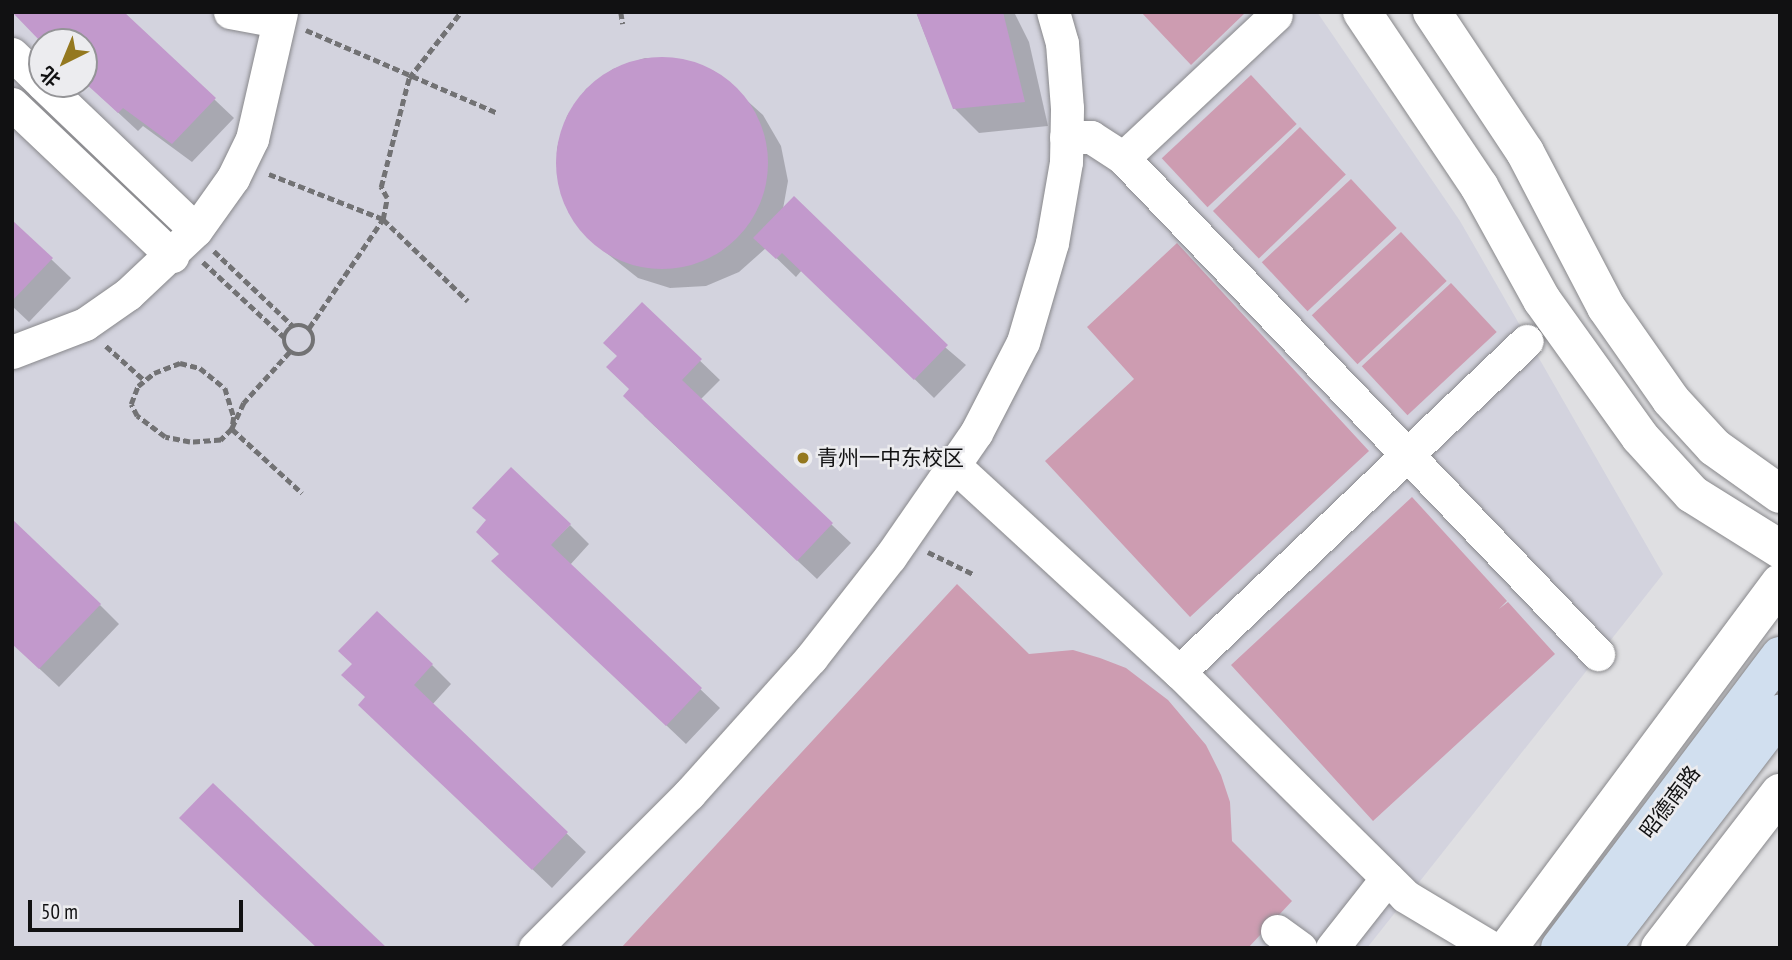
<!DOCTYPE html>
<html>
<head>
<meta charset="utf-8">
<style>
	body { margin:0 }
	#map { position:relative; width:1792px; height:960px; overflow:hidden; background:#dfdfe2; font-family:"PT Sans Narrow","Noto Sans SC",sans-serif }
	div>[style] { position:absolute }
	.built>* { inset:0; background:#d3d3de }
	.green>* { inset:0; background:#cd9cb1; transform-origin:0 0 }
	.shadow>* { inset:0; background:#0003 }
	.building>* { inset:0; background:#c299cc }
	.round { border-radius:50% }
	.path>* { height:4.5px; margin-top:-2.25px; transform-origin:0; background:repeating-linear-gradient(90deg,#727274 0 7px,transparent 0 10.5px) }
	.path>.ring { margin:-2.25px; padding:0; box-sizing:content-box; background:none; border:4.5px solid #727274; border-radius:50% }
	.roads { filter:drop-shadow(0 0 2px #88888b) drop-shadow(0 0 2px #88888b) }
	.minor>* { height:33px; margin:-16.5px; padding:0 16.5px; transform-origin:16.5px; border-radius:16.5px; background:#fff }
	.tertiary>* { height:38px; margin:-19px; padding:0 19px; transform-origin:19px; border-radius:19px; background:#fff }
	.secondary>* { height:38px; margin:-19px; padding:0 19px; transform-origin:19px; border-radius:19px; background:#d1dfef }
	.dots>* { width:19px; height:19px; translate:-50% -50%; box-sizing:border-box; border:4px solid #ececef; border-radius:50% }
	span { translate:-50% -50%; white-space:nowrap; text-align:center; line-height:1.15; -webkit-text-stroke:5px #ececef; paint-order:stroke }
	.poi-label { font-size:21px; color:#111112 }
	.left { translate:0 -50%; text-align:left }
	.street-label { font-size:21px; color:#111112 }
	.frame { position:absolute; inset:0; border:14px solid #111112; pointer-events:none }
	.north { position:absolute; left:28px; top:28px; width:70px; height:70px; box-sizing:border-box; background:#ececef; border:2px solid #949497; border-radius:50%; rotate:223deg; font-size:19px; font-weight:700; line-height:28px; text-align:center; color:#111112 }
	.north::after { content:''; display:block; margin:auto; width:24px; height:32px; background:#94781f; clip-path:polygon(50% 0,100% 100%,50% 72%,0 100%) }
	.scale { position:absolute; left:28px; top:900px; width:215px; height:32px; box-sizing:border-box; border:4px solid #111112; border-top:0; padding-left:9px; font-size:21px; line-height:24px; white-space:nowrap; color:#111112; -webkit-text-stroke:5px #ececef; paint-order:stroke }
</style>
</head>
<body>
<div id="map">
	<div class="built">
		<div style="clip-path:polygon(evenodd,12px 12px,1317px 12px,1460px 221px,1663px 574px,1367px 948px,12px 948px,12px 12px,42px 42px,84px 42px,84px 84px,42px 84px,42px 42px)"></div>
	</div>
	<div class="green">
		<div style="clip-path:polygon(1141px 12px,1246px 12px,1191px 65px)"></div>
		<div style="left:1251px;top:75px;width:67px;height:122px;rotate:47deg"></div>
		<div style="left:1300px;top:127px;width:66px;height:121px;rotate:46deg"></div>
		<div style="left:1351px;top:179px;width:67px;height:122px;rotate:47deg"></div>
		<div style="left:1401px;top:232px;width:67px;height:122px;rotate:47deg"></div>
		<div style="clip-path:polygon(1177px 243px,1369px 451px,1190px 617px,1045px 461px,1134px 379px,1087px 327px)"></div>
		<div style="left:1451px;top:283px;width:67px;height:122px;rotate:47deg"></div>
		<div style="clip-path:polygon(1412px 497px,1507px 601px,1499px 609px,1508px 602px,1555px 654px,1373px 821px,1231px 665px)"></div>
		<div style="clip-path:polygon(957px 584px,1029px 654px,1073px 650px,1100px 658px,1126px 668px,1168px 700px,1206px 745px,1221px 775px,1230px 802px,1232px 841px,1292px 901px,1248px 948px,621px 948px)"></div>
	</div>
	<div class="shadow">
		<div style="clip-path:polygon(122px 12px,234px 118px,192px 162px,143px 126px,138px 131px,84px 81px,84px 42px,43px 42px)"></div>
		<div style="clip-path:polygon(916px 12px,1014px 12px,1029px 42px,1048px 126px,979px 133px,954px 108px)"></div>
		<div style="clip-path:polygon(645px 58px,681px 59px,714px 71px,763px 115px,781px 146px,788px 181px,783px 209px,966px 365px,934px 398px,802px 270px,796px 277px,766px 248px,739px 272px,706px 286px,670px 288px,638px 278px,590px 240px,569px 213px,558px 181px,557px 148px,567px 116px,586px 89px,613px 69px)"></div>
		<div style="clip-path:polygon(12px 222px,71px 278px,29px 322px,12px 306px)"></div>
		<div style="clip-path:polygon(642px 305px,720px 380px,700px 400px,851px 543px,817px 579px,644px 416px,619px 356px)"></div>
		<div style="clip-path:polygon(570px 525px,589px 544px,570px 565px,720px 708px,686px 744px,513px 580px)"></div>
		<div style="clip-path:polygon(100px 605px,119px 624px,59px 687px,12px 643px)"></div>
		<div style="clip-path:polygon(432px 665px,451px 684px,432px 705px,586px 852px,552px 888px,360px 705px)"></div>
	</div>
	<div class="building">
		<div style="clip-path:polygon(12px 12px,124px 12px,216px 98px,172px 144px,123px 108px,118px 113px,84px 82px,84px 42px,41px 42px)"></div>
		<div style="clip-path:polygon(916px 12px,1003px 12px,1025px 102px,953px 109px)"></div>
		<div class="round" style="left:556px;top:57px;width:212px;height:212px"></div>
		<div style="clip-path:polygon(794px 196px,948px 345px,914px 380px,782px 253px,776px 259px,753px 238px)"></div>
		<div style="clip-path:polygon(12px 220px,53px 258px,12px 301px)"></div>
		<div style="clip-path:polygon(642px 302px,702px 359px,682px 380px,833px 523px,797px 561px,623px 396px,629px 389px,606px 367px,617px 356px,603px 343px)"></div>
		<div style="clip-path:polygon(511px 467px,571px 524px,551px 545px,702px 688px,666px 726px,491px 561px,499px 554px,476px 532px,486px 520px,472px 508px)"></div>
		<div style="clip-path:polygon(12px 519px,101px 604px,39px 669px,12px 644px)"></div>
		<div style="clip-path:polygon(377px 611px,433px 664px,414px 685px,568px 832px,532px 870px,358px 705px,365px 697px,341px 675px,352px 664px,338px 651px)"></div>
		<div style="clip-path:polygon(213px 783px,387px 948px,317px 948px,179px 818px)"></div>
	</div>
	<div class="path">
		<div style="left:475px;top:12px;width:12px"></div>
		<div style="left:621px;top:12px;width:12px;rotate:81deg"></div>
		<div style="left:306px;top:30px;width:209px;rotate:23.4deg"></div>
		<div style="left:269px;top:174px;width:123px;rotate:21.5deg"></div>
		<div style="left:383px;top:219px;width:118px;rotate:44deg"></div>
		<div style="left:214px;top:251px;width:108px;rotate:43.5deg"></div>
		<div style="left:203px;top:262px;width:110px;rotate:42.8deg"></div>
		<div class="ring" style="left:284px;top:325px;width:25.5px;height:25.5px"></div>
		<div style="left:309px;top:328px;width:132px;rotate:-55.8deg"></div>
		<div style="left:383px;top:219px;width:21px;rotate:-79deg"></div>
		<div style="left:387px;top:198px;width:13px;rotate:-119deg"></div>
		<div style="left:381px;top:187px;width:113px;rotate:-75.6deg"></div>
		<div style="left:409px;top:78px;width:84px;rotate:-51.8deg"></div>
		<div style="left:106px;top:346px;width:51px;rotate:41.8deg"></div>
		<div style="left:290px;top:352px;width:69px;rotate:132deg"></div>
		<div style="left:244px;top:403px;width:29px;rotate:115deg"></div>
		<div style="left:232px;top:429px;width:95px;rotate:42.4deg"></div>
		<div style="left:180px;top:363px;width:21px;rotate:14deg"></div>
		<div style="left:200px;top:368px;width:32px;rotate:39deg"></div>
		<div style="left:225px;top:388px;width:30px;rotate:73deg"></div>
		<div style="left:234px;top:417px;width:12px;rotate:99deg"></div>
		<div style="left:232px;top:429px;width:16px;rotate:135deg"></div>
		<div style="left:221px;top:440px;width:31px;rotate:176deg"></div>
		<div style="left:190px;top:442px;width:25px;rotate:-169deg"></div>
		<div style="left:165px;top:437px;width:35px;rotate:-143deg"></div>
		<div style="left:137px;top:416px;width:13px;rotate:-117deg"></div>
		<div style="left:131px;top:404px;width:19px;rotate:-69deg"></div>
		<div style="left:138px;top:386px;width:21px;rotate:-39deg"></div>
		<div style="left:154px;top:373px;width:28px;rotate:-21deg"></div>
		<div style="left:928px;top:552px;width:52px;rotate:26.1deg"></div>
	</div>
	<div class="roads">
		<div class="minor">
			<div style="left:230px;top:12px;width:49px;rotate:10.6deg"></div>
			<div style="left:12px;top:54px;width:42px;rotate:44deg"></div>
			<div style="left:43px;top:84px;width:211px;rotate:43.7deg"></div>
			<div style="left:12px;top:104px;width:221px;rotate:43.5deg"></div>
			<div style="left:1066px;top:137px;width:25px"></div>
			<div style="left:1091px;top:137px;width:38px;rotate:33deg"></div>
			<div style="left:1123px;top:158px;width:687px;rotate:46.24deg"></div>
			<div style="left:1123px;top:158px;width:209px;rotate:-43.1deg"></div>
			<div style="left:12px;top:352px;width:78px;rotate:-21deg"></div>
			<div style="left:85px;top:324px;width:52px;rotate:-34.9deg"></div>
			<div style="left:128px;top:294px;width:93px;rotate:-43.3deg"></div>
			<div style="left:196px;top:230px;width:64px;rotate:-54.6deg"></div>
			<div style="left:233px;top:178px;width:43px;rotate:-64deg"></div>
			<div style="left:252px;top:139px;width:130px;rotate:-77.1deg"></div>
			<div style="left:956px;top:467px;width:303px;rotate:42.6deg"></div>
			<div style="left:1179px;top:672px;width:318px;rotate:44.7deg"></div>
			<div style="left:1405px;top:896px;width:101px;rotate:30.9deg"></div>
			<div style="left:1179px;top:672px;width:480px;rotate:-43.6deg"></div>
			<div style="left:1277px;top:931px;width:29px;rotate:36deg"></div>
			<div style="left:535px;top:948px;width:218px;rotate:-45deg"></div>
			<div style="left:689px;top:794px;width:183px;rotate:-48.1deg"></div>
			<div style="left:811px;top:658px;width:128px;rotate:-52deg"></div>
			<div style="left:890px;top:557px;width:151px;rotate:-55.3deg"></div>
			<div style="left:976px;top:433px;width:102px;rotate:-62.7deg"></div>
			<div style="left:1023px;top:342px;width:103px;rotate:-73.7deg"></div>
			<div style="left:1052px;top:243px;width:82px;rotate:-80.2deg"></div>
			<div style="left:1066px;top:162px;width:54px;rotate:-88.9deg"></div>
			<div style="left:1067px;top:108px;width:65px;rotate:-94.4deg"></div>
			<div style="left:1062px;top:43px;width:32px;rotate:-106deg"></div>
			<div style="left:1332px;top:948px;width:89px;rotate:-51.8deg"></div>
		</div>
		<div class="tertiary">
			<div style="left:1362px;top:12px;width:210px;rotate:56.1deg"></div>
			<div style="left:1479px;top:186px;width:130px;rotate:61.1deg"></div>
			<div style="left:1542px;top:300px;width:168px;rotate:54.4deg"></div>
			<div style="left:1640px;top:437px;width:77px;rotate:47.6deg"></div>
			<div style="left:1692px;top:494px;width:104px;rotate:32deg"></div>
			<div style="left:1432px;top:12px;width:168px;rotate:56.4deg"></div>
			<div style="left:1525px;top:152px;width:175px;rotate:62.4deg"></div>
			<div style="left:1606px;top:307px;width:113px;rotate:55deg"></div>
			<div style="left:1671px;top:400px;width:64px;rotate:47.5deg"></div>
			<div style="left:1714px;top:447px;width:81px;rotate:35.5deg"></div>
			<div style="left:1508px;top:948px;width:455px;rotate:-53.3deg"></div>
			<div style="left:1660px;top:948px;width:196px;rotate:-52.3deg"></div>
		</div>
		<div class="secondary">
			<div style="left:1560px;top:948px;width:366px;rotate:-53deg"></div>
			<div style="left:1601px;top:948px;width:295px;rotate:-52.6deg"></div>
		</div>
	</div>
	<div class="dots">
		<div style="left:803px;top:458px;background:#94781f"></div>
	</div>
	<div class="poi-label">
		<span class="left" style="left:817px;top:458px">青州一中东校区</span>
	</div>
	<div class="street-label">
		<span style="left:1670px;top:802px;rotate:-53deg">昭德南路</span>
	</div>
	<div class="frame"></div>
	<div class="north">北</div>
	<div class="scale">50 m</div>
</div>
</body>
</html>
